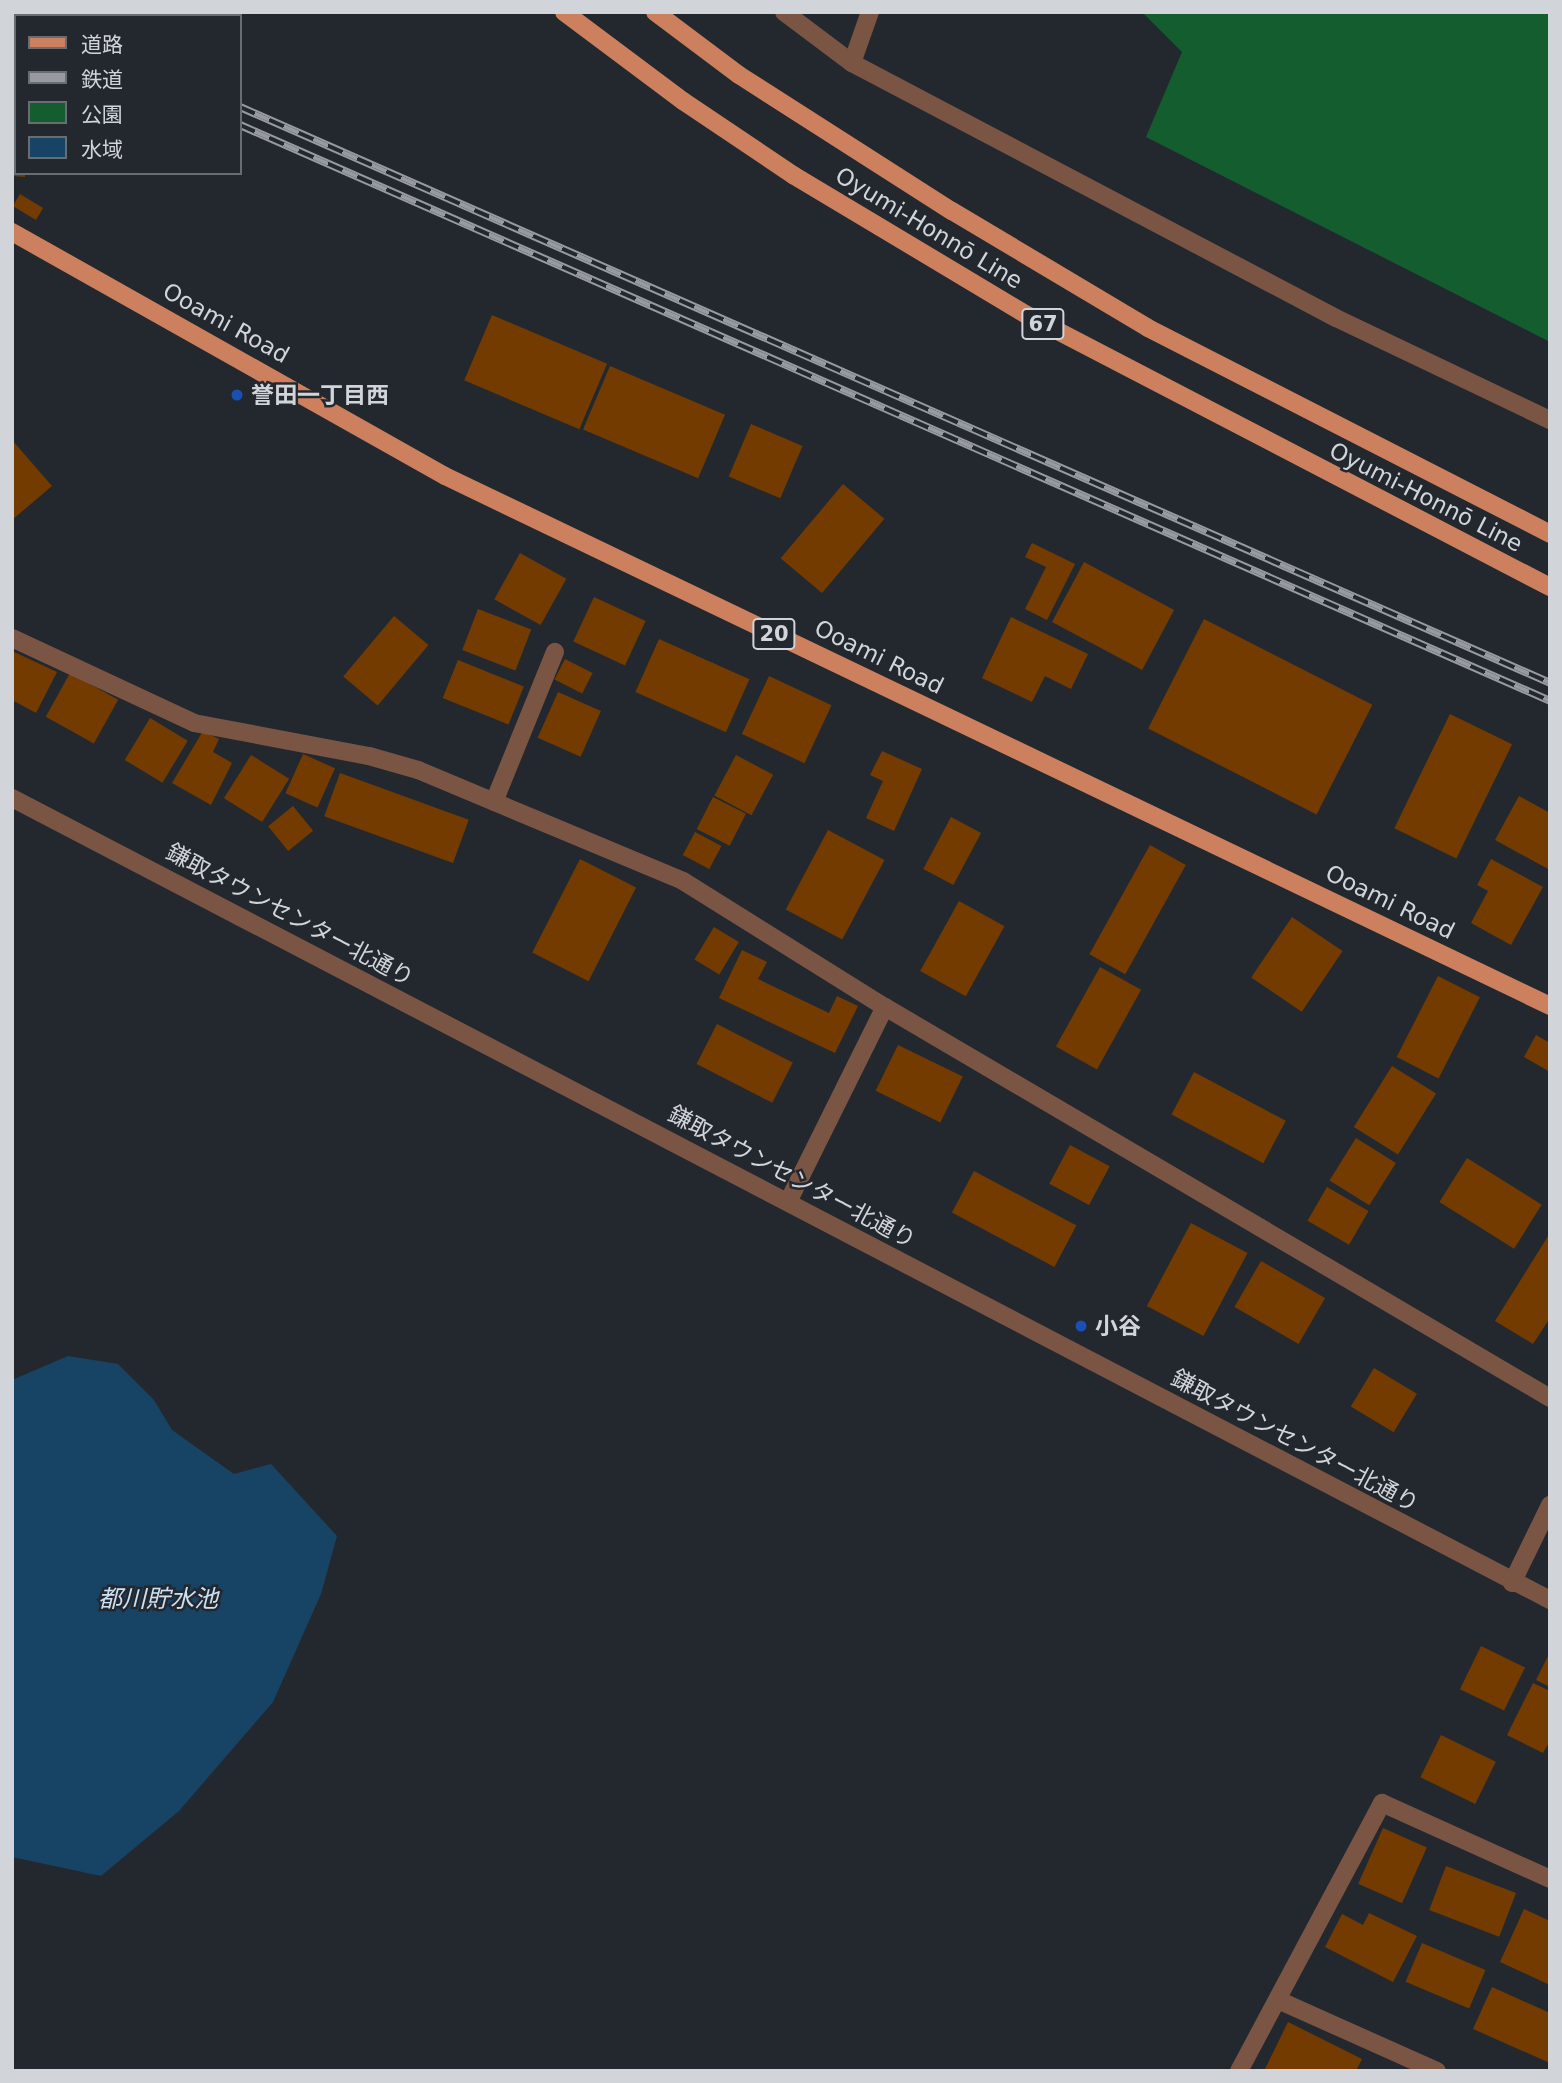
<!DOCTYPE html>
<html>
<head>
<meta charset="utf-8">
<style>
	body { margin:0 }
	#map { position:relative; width:1562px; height:2083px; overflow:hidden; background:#23282f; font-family:"DejaVu Sans","Noto Sans JP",sans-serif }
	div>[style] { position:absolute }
	.green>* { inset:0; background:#135d2e }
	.water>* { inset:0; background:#174365 }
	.building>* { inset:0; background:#733b00; transform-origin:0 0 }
	.service>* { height:18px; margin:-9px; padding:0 9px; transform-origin:9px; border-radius:9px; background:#7a5544 }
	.minor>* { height:18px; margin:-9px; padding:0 9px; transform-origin:9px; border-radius:9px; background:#7a5544 }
	.tertiary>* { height:18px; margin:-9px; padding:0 9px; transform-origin:9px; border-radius:9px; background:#7a5544 }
	.primary>* { height:18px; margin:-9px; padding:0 9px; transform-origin:9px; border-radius:9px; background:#cc805d }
	.rail>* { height:8px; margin-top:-4px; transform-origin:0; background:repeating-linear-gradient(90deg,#23282f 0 16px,#979ba1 0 32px); box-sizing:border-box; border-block:2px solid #979ba1 }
	.dots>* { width:19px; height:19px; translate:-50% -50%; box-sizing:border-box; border:4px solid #23282f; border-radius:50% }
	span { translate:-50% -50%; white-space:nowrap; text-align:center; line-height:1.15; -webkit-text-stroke:5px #23282f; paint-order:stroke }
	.shield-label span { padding:2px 5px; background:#23282f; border:2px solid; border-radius:5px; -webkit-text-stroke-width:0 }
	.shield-label { font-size:21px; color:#d1d4d9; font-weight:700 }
	.street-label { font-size:23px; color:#d1d4d9 }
	.poi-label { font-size:23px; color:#d1d4d9; font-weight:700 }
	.left { translate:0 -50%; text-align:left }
	.water-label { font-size:24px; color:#cee1f2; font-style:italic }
	.frame { position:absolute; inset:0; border:14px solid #d1d4d9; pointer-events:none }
	.legend { position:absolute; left:14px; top:14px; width:228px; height:161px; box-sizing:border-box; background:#23282f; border:2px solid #696d73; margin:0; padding:9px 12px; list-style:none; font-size:21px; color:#d1d4d9 }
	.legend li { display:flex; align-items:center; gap:14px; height:35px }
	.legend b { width:35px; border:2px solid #696d73 }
</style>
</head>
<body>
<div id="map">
	<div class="green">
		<div style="clip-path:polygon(1142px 12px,1550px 12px,1550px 342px,1146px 137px,1182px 52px)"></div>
	</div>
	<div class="water">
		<div style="clip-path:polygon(68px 1356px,118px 1364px,154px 1400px,172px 1430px,234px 1474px,271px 1464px,337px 1536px,321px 1594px,273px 1702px,179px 1811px,101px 1876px,12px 1857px,12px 1380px)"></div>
	</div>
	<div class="building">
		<div style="clip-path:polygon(12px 104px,16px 173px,25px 173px,25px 177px,12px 176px)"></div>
		<div style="left:20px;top:194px;width:27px;height:14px;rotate:31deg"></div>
		<div style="left:492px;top:315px;width:125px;height:71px;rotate:23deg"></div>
		<div style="left:610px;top:366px;width:125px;height:69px;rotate:23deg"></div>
		<div style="left:751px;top:424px;width:56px;height:57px;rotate:23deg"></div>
		<div style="clip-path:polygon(12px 440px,52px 486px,12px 520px)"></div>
		<div style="left:843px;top:484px;width:54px;height:97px;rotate:40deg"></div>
		<div style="clip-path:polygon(1032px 543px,1075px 564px,1047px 620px,1025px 609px,1046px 567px,1025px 557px)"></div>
		<div style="left:520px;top:553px;width:53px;height:53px;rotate:29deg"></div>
		<div style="left:1084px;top:562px;width:102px;height:68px;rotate:28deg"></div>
		<div style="left:594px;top:597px;width:57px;height:49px;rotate:25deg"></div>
		<div style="left:478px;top:609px;width:57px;height:44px;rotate:21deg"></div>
		<div style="left:394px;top:616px;width:45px;height:79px;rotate:40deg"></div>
		<div style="clip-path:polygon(1011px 617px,1088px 654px,1071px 689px,1045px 676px,1032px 702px,982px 678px)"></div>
		<div style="left:1204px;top:619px;width:189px;height:123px;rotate:27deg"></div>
		<div style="left:659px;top:639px;width:99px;height:58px;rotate:24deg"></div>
		<div style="clip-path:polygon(12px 651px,57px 672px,36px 713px,12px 700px)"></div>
		<div style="left:565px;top:659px;width:31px;height:23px;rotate:27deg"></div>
		<div style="left:458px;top:660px;width:71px;height:41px;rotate:22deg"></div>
		<div style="left:70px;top:673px;width:55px;height:50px;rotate:29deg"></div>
		<div style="left:769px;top:676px;width:69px;height:64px;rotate:25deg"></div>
		<div style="left:558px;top:692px;width:47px;height:50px;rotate:24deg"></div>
		<div style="left:1450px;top:714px;width:69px;height:127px;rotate:26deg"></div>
		<div style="left:150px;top:718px;width:44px;height:49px;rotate:31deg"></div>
		<div style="clip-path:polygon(203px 731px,219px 739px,213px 752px,232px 763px,211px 805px,172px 783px)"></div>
		<div style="clip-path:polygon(882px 751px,922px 769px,894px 831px,866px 818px,883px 781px,870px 775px)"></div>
		<div style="left:303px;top:754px;width:35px;height:43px;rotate:24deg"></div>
		<div style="left:251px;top:755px;width:45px;height:51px;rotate:32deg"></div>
		<div style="left:736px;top:755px;width:42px;height:46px;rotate:28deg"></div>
		<div style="left:340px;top:773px;width:137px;height:46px;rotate:20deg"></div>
		<div style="clip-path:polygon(1519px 796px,1550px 813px,1550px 870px,1495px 840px)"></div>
		<div style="left:713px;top:797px;width:37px;height:36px;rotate:27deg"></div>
		<div style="left:293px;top:806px;width:32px;height:32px;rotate:51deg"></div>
		<div style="left:951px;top:817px;width:34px;height:59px;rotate:28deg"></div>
		<div style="left:828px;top:830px;width:64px;height:90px;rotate:28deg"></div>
		<div style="left:695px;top:832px;width:30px;height:26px;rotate:28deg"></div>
		<div style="left:1150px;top:845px;width:41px;height:125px;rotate:29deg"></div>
		<div style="left:580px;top:859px;width:63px;height:105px;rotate:27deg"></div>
		<div style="clip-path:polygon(1491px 859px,1543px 887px,1511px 945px,1471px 923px,1488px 891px,1477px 885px)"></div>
		<div style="left:959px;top:901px;width:52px;height:80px;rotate:29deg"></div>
		<div style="left:1292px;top:917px;width:61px;height:73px;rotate:34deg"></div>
		<div style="left:714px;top:927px;width:29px;height:38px;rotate:31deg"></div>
		<div style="clip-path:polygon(742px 950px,767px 962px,758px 979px,829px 1013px,837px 996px,858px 1006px,835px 1053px,719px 998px)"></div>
		<div style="left:1100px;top:967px;width:47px;height:91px;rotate:29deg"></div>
		<div style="left:1438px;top:976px;width:47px;height:91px;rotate:27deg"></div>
		<div style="left:717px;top:1024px;width:85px;height:45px;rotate:27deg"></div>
		<div style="clip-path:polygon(1536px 1035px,1550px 1043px,1550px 1072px,1524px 1057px)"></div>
		<div style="left:898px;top:1045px;width:72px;height:51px;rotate:26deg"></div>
		<div style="left:1392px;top:1066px;width:52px;height:72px;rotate:32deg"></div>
		<div style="left:1194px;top:1072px;width:104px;height:48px;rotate:28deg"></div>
		<div style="left:1356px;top:1138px;width:47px;height:50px;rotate:32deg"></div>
		<div style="left:1070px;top:1145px;width:45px;height:44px;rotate:28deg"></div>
		<div style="left:1467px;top:1158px;width:88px;height:52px;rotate:32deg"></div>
		<div style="left:974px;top:1171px;width:116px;height:47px;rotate:28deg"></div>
		<div style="left:1327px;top:1187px;width:48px;height:39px;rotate:30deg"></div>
		<div style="left:1191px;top:1223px;width:64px;height:94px;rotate:28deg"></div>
		<div style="clip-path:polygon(1550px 1233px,1550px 1318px,1533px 1344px,1495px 1321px)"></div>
		<div style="left:1261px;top:1261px;width:74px;height:53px;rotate:30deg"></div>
		<div style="left:1374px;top:1368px;width:50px;height:45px;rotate:31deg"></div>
		<div style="left:1481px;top:1646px;width:49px;height:48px;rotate:26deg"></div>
		<div style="clip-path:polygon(1550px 1652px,1550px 1687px,1536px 1680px)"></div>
		<div style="clip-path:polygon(1533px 1683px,1550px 1691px,1550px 1741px,1543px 1753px,1507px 1735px)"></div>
		<div style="left:1441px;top:1735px;width:61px;height:47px;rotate:26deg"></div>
		<div style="left:1383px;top:1828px;width:48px;height:61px;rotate:24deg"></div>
		<div style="left:1446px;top:1866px;width:75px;height:47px;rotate:21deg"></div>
		<div style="clip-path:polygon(1524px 1909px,1550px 1921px,1550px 1985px,1500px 1962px)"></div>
		<div style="clip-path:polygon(1369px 1913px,1417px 1936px,1393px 1982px,1325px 1947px,1342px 1914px,1363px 1925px)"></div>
		<div style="left:1422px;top:1943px;width:69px;height:42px;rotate:23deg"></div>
		<div style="clip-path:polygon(1492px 1987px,1550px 2013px,1550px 2063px,1473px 2029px)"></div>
		<div style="clip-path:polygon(1288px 2022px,1362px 2059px,1356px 2071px,1264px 2071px)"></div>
	</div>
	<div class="service">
		<div style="left:494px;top:802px;width:162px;rotate:-67.9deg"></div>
	</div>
	<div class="minor">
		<div style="left:784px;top:12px;width:85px;rotate:36.9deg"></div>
		<div style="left:852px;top:63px;width:547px;rotate:27.78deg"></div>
		<div style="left:1336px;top:318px;width:237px;rotate:25.5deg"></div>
		<div style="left:12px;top:638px;width:201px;rotate:25deg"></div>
		<div style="left:194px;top:723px;width:178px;rotate:10.7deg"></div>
		<div style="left:369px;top:756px;width:51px;rotate:15.9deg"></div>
		<div style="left:418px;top:770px;width:287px;rotate:22.7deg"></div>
		<div style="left:683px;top:881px;width:238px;rotate:32deg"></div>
		<div style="left:885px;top:1007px;width:771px;rotate:30.45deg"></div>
		<div style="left:788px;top:1202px;width:218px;rotate:-63.6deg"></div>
		<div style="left:1512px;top:1583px;width:87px;rotate:-64deg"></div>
		<div style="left:1278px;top:2000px;width:174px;rotate:24.1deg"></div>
		<div style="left:1239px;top:2071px;width:304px;rotate:-61.9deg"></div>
		<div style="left:1382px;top:1803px;width:184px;rotate:24.3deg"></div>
	</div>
	<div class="tertiary">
		<div style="left:852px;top:63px;width:54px;rotate:-70.6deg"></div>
		<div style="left:12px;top:798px;width:1735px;rotate:27.54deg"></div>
	</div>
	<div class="primary">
		<div style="left:564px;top:12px;width:149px;rotate:36.8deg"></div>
		<div style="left:683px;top:101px;width:133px;rotate:33.9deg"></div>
		<div style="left:793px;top:175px;width:273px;rotate:30.9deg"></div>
		<div style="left:1027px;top:315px;width:590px;rotate:27.48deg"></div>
		<div style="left:655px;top:12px;width:105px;rotate:36.9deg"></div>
		<div style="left:739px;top:75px;width:253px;rotate:32.6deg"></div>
		<div style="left:952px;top:211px;width:228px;rotate:30.8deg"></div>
		<div style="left:1148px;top:328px;width:452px;rotate:27.1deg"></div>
		<div style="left:12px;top:232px;width:497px;rotate:29.4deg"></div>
		<div style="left:445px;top:476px;width:1226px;rotate:25.62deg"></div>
	</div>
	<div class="rail">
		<div style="left:25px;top:12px;width:9px;rotate:27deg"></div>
		<div style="left:12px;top:25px;width:4px;rotate:27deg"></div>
		<div style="left:240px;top:107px;width:1431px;rotate:23.73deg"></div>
		<div style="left:240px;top:125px;width:1431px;rotate:23.73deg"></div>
	</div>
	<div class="dots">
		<div style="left:237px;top:395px;background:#1a4fb4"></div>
		<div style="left:1081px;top:1326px;background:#1a4fb4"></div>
	</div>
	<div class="shield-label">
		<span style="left:1043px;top:324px">67</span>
		<span style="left:774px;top:634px">20</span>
	</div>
	<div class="street-label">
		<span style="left:929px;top:228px;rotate:31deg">Oyumi-Honnō Line</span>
		<span style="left:226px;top:323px;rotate:29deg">Ooami Road</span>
		<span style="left:1426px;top:497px;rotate:27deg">Oyumi-Honnō Line</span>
		<span style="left:879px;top:657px;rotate:26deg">Ooami Road</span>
		<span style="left:1390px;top:902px;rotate:26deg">Ooami Road</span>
		<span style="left:290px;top:915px;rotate:28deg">鎌取タウンセンター北通り</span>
		<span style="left:792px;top:1177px;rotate:28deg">鎌取タウンセンター北通り</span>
		<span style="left:1295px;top:1441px;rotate:28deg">鎌取タウンセンター北通り</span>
	</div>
	<div class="poi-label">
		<span class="left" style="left:251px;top:395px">誉田一丁目西</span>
		<span class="left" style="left:1095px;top:1326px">小谷</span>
	</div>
	<div class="water-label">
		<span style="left:158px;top:1600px">都川貯水池</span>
	</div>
	<div class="frame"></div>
	<ul class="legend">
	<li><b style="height:9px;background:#cc805d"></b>道路</li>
	<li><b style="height:9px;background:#979ba1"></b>鉄道</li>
	<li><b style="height:19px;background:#135d2e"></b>公園</li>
	<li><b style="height:19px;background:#174365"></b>水域</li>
	</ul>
</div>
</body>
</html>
